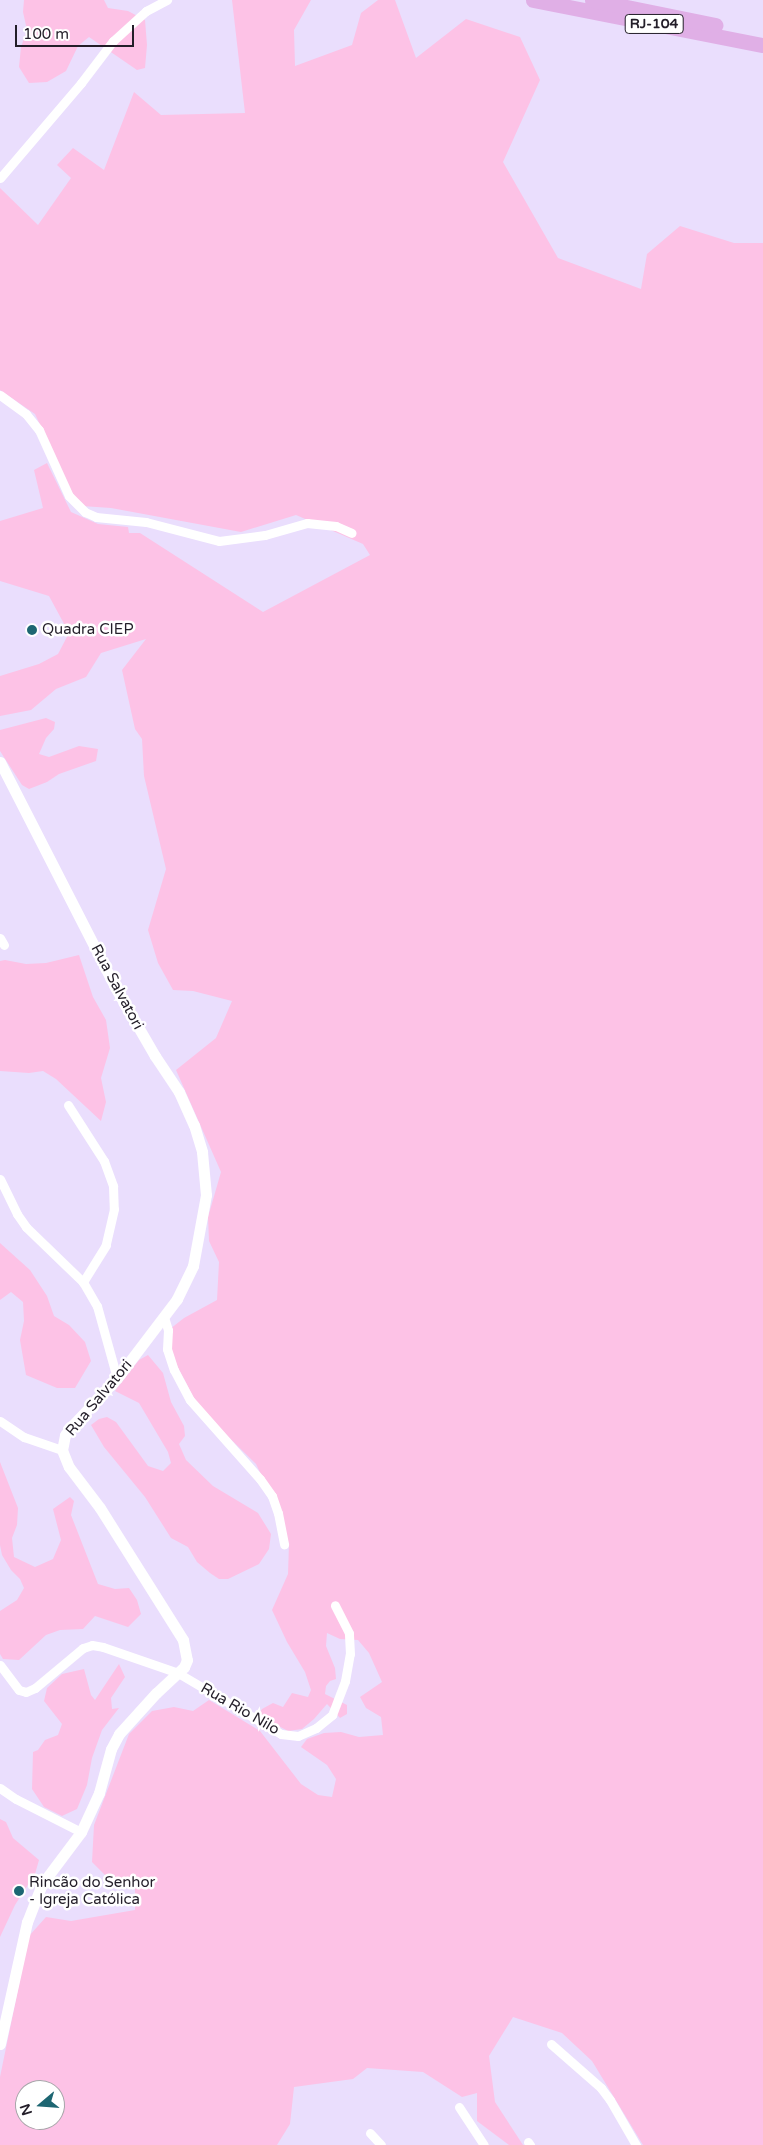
<!DOCTYPE html>
<html>
<head>
<meta charset="utf-8">
<style>
	body { margin:0 }
	#map { position:relative; width:763px; height:2145px; overflow:hidden; background:#eadefd; font-family:"Varela Round",sans-serif }
	div>[style] { position:absolute }
	.green>* { inset:0; background:#fdc2e6 }
	.minor>* { height:9px; margin:-4.5px; padding:0 4.5px; transform-origin:4.5px; border-radius:4.5px; background:#fff }
	.tertiary>* { height:11px; margin:-5.5px; padding:0 5.5px; transform-origin:5.5px; border-radius:5.5px; background:#fff }
	.trunk>* { height:15px; margin:-7.5px; padding:0 7.5px; transform-origin:7.5px; border-radius:7.5px; background:#e0afe6 }
	.dots>* { width:14px; height:14px; translate:-50% -50%; box-sizing:border-box; border:2px solid #fff; border-radius:50% }
	span { translate:-50% -50%; white-space:nowrap; text-align:center; line-height:1.15; -webkit-text-stroke:5px #fff; paint-order:stroke }
	.shield-label span { padding:1px 4px; background:#fff; border:1px solid; border-radius:4px; -webkit-text-stroke-width:0 }
	.shield-label { font-size:14px; color:#231e29; font-weight:700 }
	.poi-label { font-size:15px; color:#231e29 }
	.left { translate:0 -50%; text-align:left }
	.street-label { font-size:15px; color:#231e29 }
	.north { position:absolute; left:15px; top:2080px; width:50px; height:50px; box-sizing:border-box; background:#fff; border:1px solid #a7a5a9; border-radius:50%; rotate:252deg; font-size:14px; font-weight:700; line-height:20px; text-align:center; color:#231e29 }
	.north::after { content:''; display:block; margin:auto; width:18px; height:22px; background:#1d6672; clip-path:polygon(50% 0,100% 100%,50% 72%,0 100%) }
	.scale { position:absolute; left:15px; top:25px; width:119px; height:22px; box-sizing:border-box; border:2px solid #231e29; border-top:0; padding-left:6px; font-size:15px; line-height:18px; white-space:nowrap; color:#231e29; -webkit-text-stroke:4px #fff; paint-order:stroke }
</style>
</head>
<body>
<div id="map">
	<div class="green">
		<div style="clip-path:polygon(24px 0,104px 0,108px 8px,128px 11px,145px 20px,147px 45px,145px 68px,137px 70px,89px 37px,78px 46px,66px 71px,47px 82px,29px 83px,19px 67px,21px 47px,27px 30px,23px 12px)"></div>
		<div style="clip-path:polygon(evenodd,232px 0,311px 0,294px 30px,295px 66px,352px 45px,361px 13px,378px 0,395px 0,416px 58px,466px 19px,520px 37px,540px 80px,503px 162px,558px 258px,641px 289px,647px 254px,680px 226px,734px 243px,763px 243px,763px 2145px,643px 2145px,592px 2061px,562px 2033px,513px 2017px,489px 2056px,495px 2102px,523px 2145px,509px 2145px,477px 2121px,477px 2093px,462px 2097px,423px 2072px,367px 2068px,353px 2079px,294px 2087px,290px 2124px,277px 2145px,0 2145px,0 2077px,29px 1936px,46px 1917px,71px 1921px,135px 1910px,135px 1889px,107px 1877px,92px 1862px,94px 1825px,129px 1734px,152px 1711px,174px 1707px,193px 1711px,209px 1700px,260px 1731px,301px 1784px,318px 1795px,332px 1797px,336px 1779px,327px 1765px,301px 1747px,307px 1739px,324px 1733px,341px 1732px,359px 1737px,383px 1735px,381px 1717px,366px 1708px,360px 1697px,382px 1682px,369px 1653px,358px 1640px,340px 1639px,327px 1633px,326px 1646px,335px 1668px,336px 1679px,330px 1681px,326px 1686px,325px 1694px,347px 1705px,347px 1714px,340px 1718px,327px 1704px,314px 1719px,302px 1729px,288px 1731px,258px 1715px,262px 1709px,273px 1703px,283px 1707px,292px 1693px,308px 1697px,311px 1690px,305px 1672px,287px 1642px,272px 1610px,288px 1574px,289px 1544px,268px 1489px,256px 1464px,199px 1408px,172px 1356px,170px 1329px,184px 1318px,217px 1300px,219px 1262px,209px 1241px,208px 1217px,221px 1172px,176px 1070px,216px 1038px,232px 1001px,193px 991px,173px 990px,158px 963px,148px 930px,166px 869px,144px 776px,142px 739px,135px 729px,122px 670px,146px 639px,101px 653px,86px 677px,56px 689px,31px 710px,0 716px,0 676px,39px 664px,58px 654px,69px 633px,49px 596px,0 581px,0 521px,43px 508px,34px 470px,47px 463px,71px 512px,98px 524px,128px 527px,129px 533px,140px 533px,263px 612px,370px 555px,363px 544px,296px 515px,241px 532px,111px 508px,82px 506px,75px 499px,35px 414px,0 390px,0 188px,38px 225px,71px 178px,57px 165px,73px 148px,104px 170px,134px 92px,161px 115px,245px 113px,232px 0,25px 2090px,55px 2090px,55px 2120px,25px 2120px,25px 2090px)"></div>
		<div style="clip-path:polygon(46px 718px,55px 722px,54px 729px,46px 738px,39px 754px,49px 757px,79px 746px,98px 749px,96px 761px,59px 774px,47px 782px,29px 789px,22px 785px,0 751px,0 730px)"></div>
		<div style="clip-path:polygon(79px 955px,93px 997px,106px 1020px,110px 1048px,101px 1078px,106px 1102px,101px 1121px,56px 1079px,43px 1071px,29px 1073px,0 1071px,0 961px,5px 960px,26px 964px,46px 963px)"></div>
		<div style="clip-path:polygon(0 1243px,30px 1270px,47px 1296px,54px 1316px,69px 1325px,85px 1342px,91px 1361px,75px 1388px,57px 1388px,26px 1375px,20px 1340px,24px 1321px,23px 1302px,11px 1292px,0 1300px)"></div>
		<div style="clip-path:polygon(148px 1355px,163px 1373px,171px 1402px,184px 1426px,185px 1436px,179px 1444px,186px 1460px,213px 1486px,258px 1513px,271px 1534px,269px 1549px,259px 1564px,228px 1579px,219px 1579px,210px 1573px,197px 1562px,188px 1547px,171px 1538px,145px 1497px,104px 1447px,91px 1425px,99px 1419px,107px 1417px,116px 1422px,148px 1466px,163px 1471px,171px 1463px,168px 1452px,139px 1403px,115px 1391px,139px 1360px)"></div>
		<div style="clip-path:polygon(0 1462px,18px 1508px,17px 1525px,12px 1538px,14px 1557px,35px 1567px,53px 1559px,61px 1540px,53px 1509px,70px 1497px,74px 1501px,71px 1515px,98px 1584px,115px 1589px,129px 1588px,137px 1600px,141px 1614px,128px 1627px,95px 1616px,83px 1629px,60px 1630px,46px 1635px,19px 1660px,3px 1659px,0 1654px,0 1611px,17px 1600px,24px 1588px,20px 1579px,11px 1570px,2px 1555px,0 1545px)"></div>
		<div style="clip-path:polygon(119px 1664px,125px 1677px,111px 1698px,112px 1709px,119px 1708px,102px 1730px,92px 1758px,87px 1785px,77px 1809px,62px 1816px,44px 1807px,32px 1789px,33px 1752px,38px 1750px,45px 1740px,58px 1735px,62px 1724px,44px 1701px,47px 1688px,62px 1674px,84px 1669px,91px 1695px,95px 1700px)"></div>
		<div style="clip-path:polygon(0 1819px,6px 1822px,13px 1838px,39px 1860px,35px 1874px,15px 1905px,0 1937px)"></div>
	</div>
	<div class="minor">
		<div style="left:0;top:178px;width:125px;rotate:-49.5deg"></div>
		<div style="left:81px;top:83px;width:53px;rotate:-52.7deg"></div>
		<div style="left:113px;top:41px;width:45px;rotate:-42.3deg"></div>
		<div style="left:146px;top:11px;width:24px;rotate:-28deg"></div>
		<div style="left:0;top:395px;width:32px;rotate:36deg"></div>
		<div style="left:26px;top:414px;width:21px;rotate:51deg"></div>
		<div style="left:39px;top:430px;width:72px;rotate:65.6deg"></div>
		<div style="left:69px;top:496px;width:23px;rotate:45deg"></div>
		<div style="left:85px;top:512px;width:12px;rotate:24deg"></div>
		<div style="left:96px;top:517px;width:50px;rotate:5.7deg"></div>
		<div style="left:146px;top:522px;width:75px;rotate:14.6deg"></div>
		<div style="left:219px;top:541px;width:46px;rotate:-7.4deg"></div>
		<div style="left:265px;top:535px;width:44px;rotate:-15.9deg"></div>
		<div style="left:307px;top:523px;width:29px;rotate:6deg"></div>
		<div style="left:336px;top:526px;width:17px;rotate:24deg"></div>
		<div style="left:0;top:938px;width:8px;rotate:60deg"></div>
		<div style="left:68px;top:1105px;width:67px;rotate:57.3deg"></div>
		<div style="left:104px;top:1161px;width:27px;rotate:70deg"></div>
		<div style="left:113px;top:1186px;width:23px;rotate:88deg"></div>
		<div style="left:114px;top:1209px;width:37px;rotate:103deg"></div>
		<div style="left:106px;top:1245px;width:44px;rotate:121.9deg"></div>
		<div style="left:0;top:1179px;width:39px;rotate:64deg"></div>
		<div style="left:17px;top:1214px;width:16px;rotate:55deg"></div>
		<div style="left:26px;top:1227px;width:79px;rotate:44deg"></div>
		<div style="left:83px;top:1282px;width:28px;rotate:60deg"></div>
		<div style="left:97px;top:1306px;width:75px;rotate:74.5deg"></div>
		<div style="left:164px;top:1317px;width:14px;rotate:73deg"></div>
		<div style="left:168px;top:1330px;width:19px;rotate:93deg"></div>
		<div style="left:167px;top:1349px;width:22px;rotate:72deg"></div>
		<div style="left:174px;top:1370px;width:34px;rotate:62deg"></div>
		<div style="left:190px;top:1400px;width:106px;rotate:48.5deg"></div>
		<div style="left:260px;top:1479px;width:21px;rotate:55deg"></div>
		<div style="left:272px;top:1496px;width:18px;rotate:71deg"></div>
		<div style="left:278px;top:1513px;width:32px;rotate:79deg"></div>
		<div style="left:0;top:1421px;width:29px;rotate:34deg"></div>
		<div style="left:24px;top:1437px;width:40px;rotate:18.9deg"></div>
		<div style="left:0;top:1665px;width:31px;rotate:53deg"></div>
		<div style="left:19px;top:1690px;width:7px;rotate:16deg"></div>
		<div style="left:26px;top:1692px;width:10px;rotate:-24deg"></div>
		<div style="left:35px;top:1688px;width:62px;rotate:-39.8deg"></div>
		<div style="left:83px;top:1648px;width:9px;rotate:-18deg"></div>
		<div style="left:92px;top:1645px;width:11px;rotate:10deg"></div>
		<div style="left:103px;top:1647px;width:79px;rotate:19.1deg"></div>
		<div style="left:178px;top:1673px;width:120px;rotate:30.6deg"></div>
		<div style="left:281px;top:1734px;width:17px;rotate:7deg"></div>
		<div style="left:298px;top:1736px;width:20px;rotate:-24deg"></div>
		<div style="left:316px;top:1728px;width:21px;rotate:-39deg"></div>
		<div style="left:332px;top:1715px;width:36px;rotate:-69deg"></div>
		<div style="left:345px;top:1681px;width:27px;rotate:-80deg"></div>
		<div style="left:350px;top:1654px;width:21px;rotate:-93deg"></div>
		<div style="left:349px;top:1633px;width:31px;rotate:-117deg"></div>
		<div style="left:0;top:1788px;width:19px;rotate:35deg"></div>
		<div style="left:16px;top:1799px;width:73px;rotate:26.9deg"></div>
		<div style="left:551px;top:2044px;width:67px;rotate:41.3deg"></div>
		<div style="left:601px;top:2088px;width:15px;rotate:53deg"></div>
		<div style="left:610px;top:2100px;width:52px;rotate:60deg"></div>
		<div style="left:459px;top:2107px;width:45px;rotate:56.7deg"></div>
		<div style="left:370px;top:2133px;width:16px;rotate:47deg"></div>
		<div style="left:528px;top:2142px;width:4px;rotate:56deg"></div>
	</div>
	<div class="tertiary">
		<div style="left:0;top:762px;width:253px;rotate:62.9deg"></div>
		<div style="left:115px;top:987px;width:80px;rotate:59.9deg"></div>
		<div style="left:155px;top:1056px;width:43px;rotate:56.3deg"></div>
		<div style="left:179px;top:1092px;width:36px;rotate:66deg"></div>
		<div style="left:194px;top:1125px;width:28px;rotate:73deg"></div>
		<div style="left:202px;top:1152px;width:43px;rotate:84.7deg"></div>
		<div style="left:206px;top:1195px;width:72px;rotate:100.4deg"></div>
		<div style="left:193px;top:1266px;width:37px;rotate:116deg"></div>
		<div style="left:177px;top:1299px;width:99px;rotate:127.2deg"></div>
		<div style="left:117px;top:1378px;width:66px;rotate:133.2deg"></div>
		<div style="left:72px;top:1426px;width:11px;rotate:128deg"></div>
		<div style="left:65px;top:1435px;width:15px;rotate:101deg"></div>
		<div style="left:62px;top:1450px;width:18px;rotate:68deg"></div>
		<div style="left:69px;top:1467px;width:51px;rotate:52.9deg"></div>
		<div style="left:100px;top:1508px;width:156px;rotate:57.8deg"></div>
		<div style="left:183px;top:1640px;width:20px;rotate:79deg"></div>
		<div style="left:187px;top:1660px;width:8px;rotate:113deg"></div>
		<div style="left:184px;top:1667px;width:38px;rotate:137deg"></div>
		<div style="left:156px;top:1693px;width:55px;rotate:132.1deg"></div>
		<div style="left:119px;top:1734px;width:17px;rotate:118deg"></div>
		<div style="left:111px;top:1749px;width:46px;rotate:105.3deg"></div>
		<div style="left:99px;top:1793px;width:43px;rotate:114.8deg"></div>
		<div style="left:81px;top:1832px;width:65px;rotate:126.9deg"></div>
		<div style="left:42px;top:1884px;width:41px;rotate:111.5deg"></div>
		<div style="left:27px;top:1922px;width:125px;rotate:102.5deg"></div>
	</div>
	<div class="trunk">
		<div style="left:533px;top:0;width:234px;rotate:11.1deg"></div>
		<div style="left:592px;top:0;width:126px;rotate:11.5deg"></div>
	</div>
	<div class="dots">
		<div style="left:32px;top:630px;background:#1d6672"></div>
		<div style="left:19px;top:1891px;background:#1d6672"></div>
	</div>
	<div class="shield-label">
		<span style="left:654px;top:24px">RJ-104</span>
	</div>
	<div class="poi-label">
		<span class="left" style="left:42px;top:630px">Quadra CIEP</span>
		<span class="left" style="left:29px;top:1891px">Rincão do Senhor<br>- Igreja Católica</span>
	</div>
	<div class="street-label">
		<span style="left:117px;top:987px;rotate:62deg">Rua Salvatori</span>
		<span style="left:99px;top:1398px;rotate:-50deg">Rua Salvatori</span>
		<span style="left:240px;top:1709px;rotate:30deg">Rua Rio Nilo</span>
	</div>
	<div class="north">N</div>
	<div class="scale">100 m</div>
</div>
</body>
</html>
